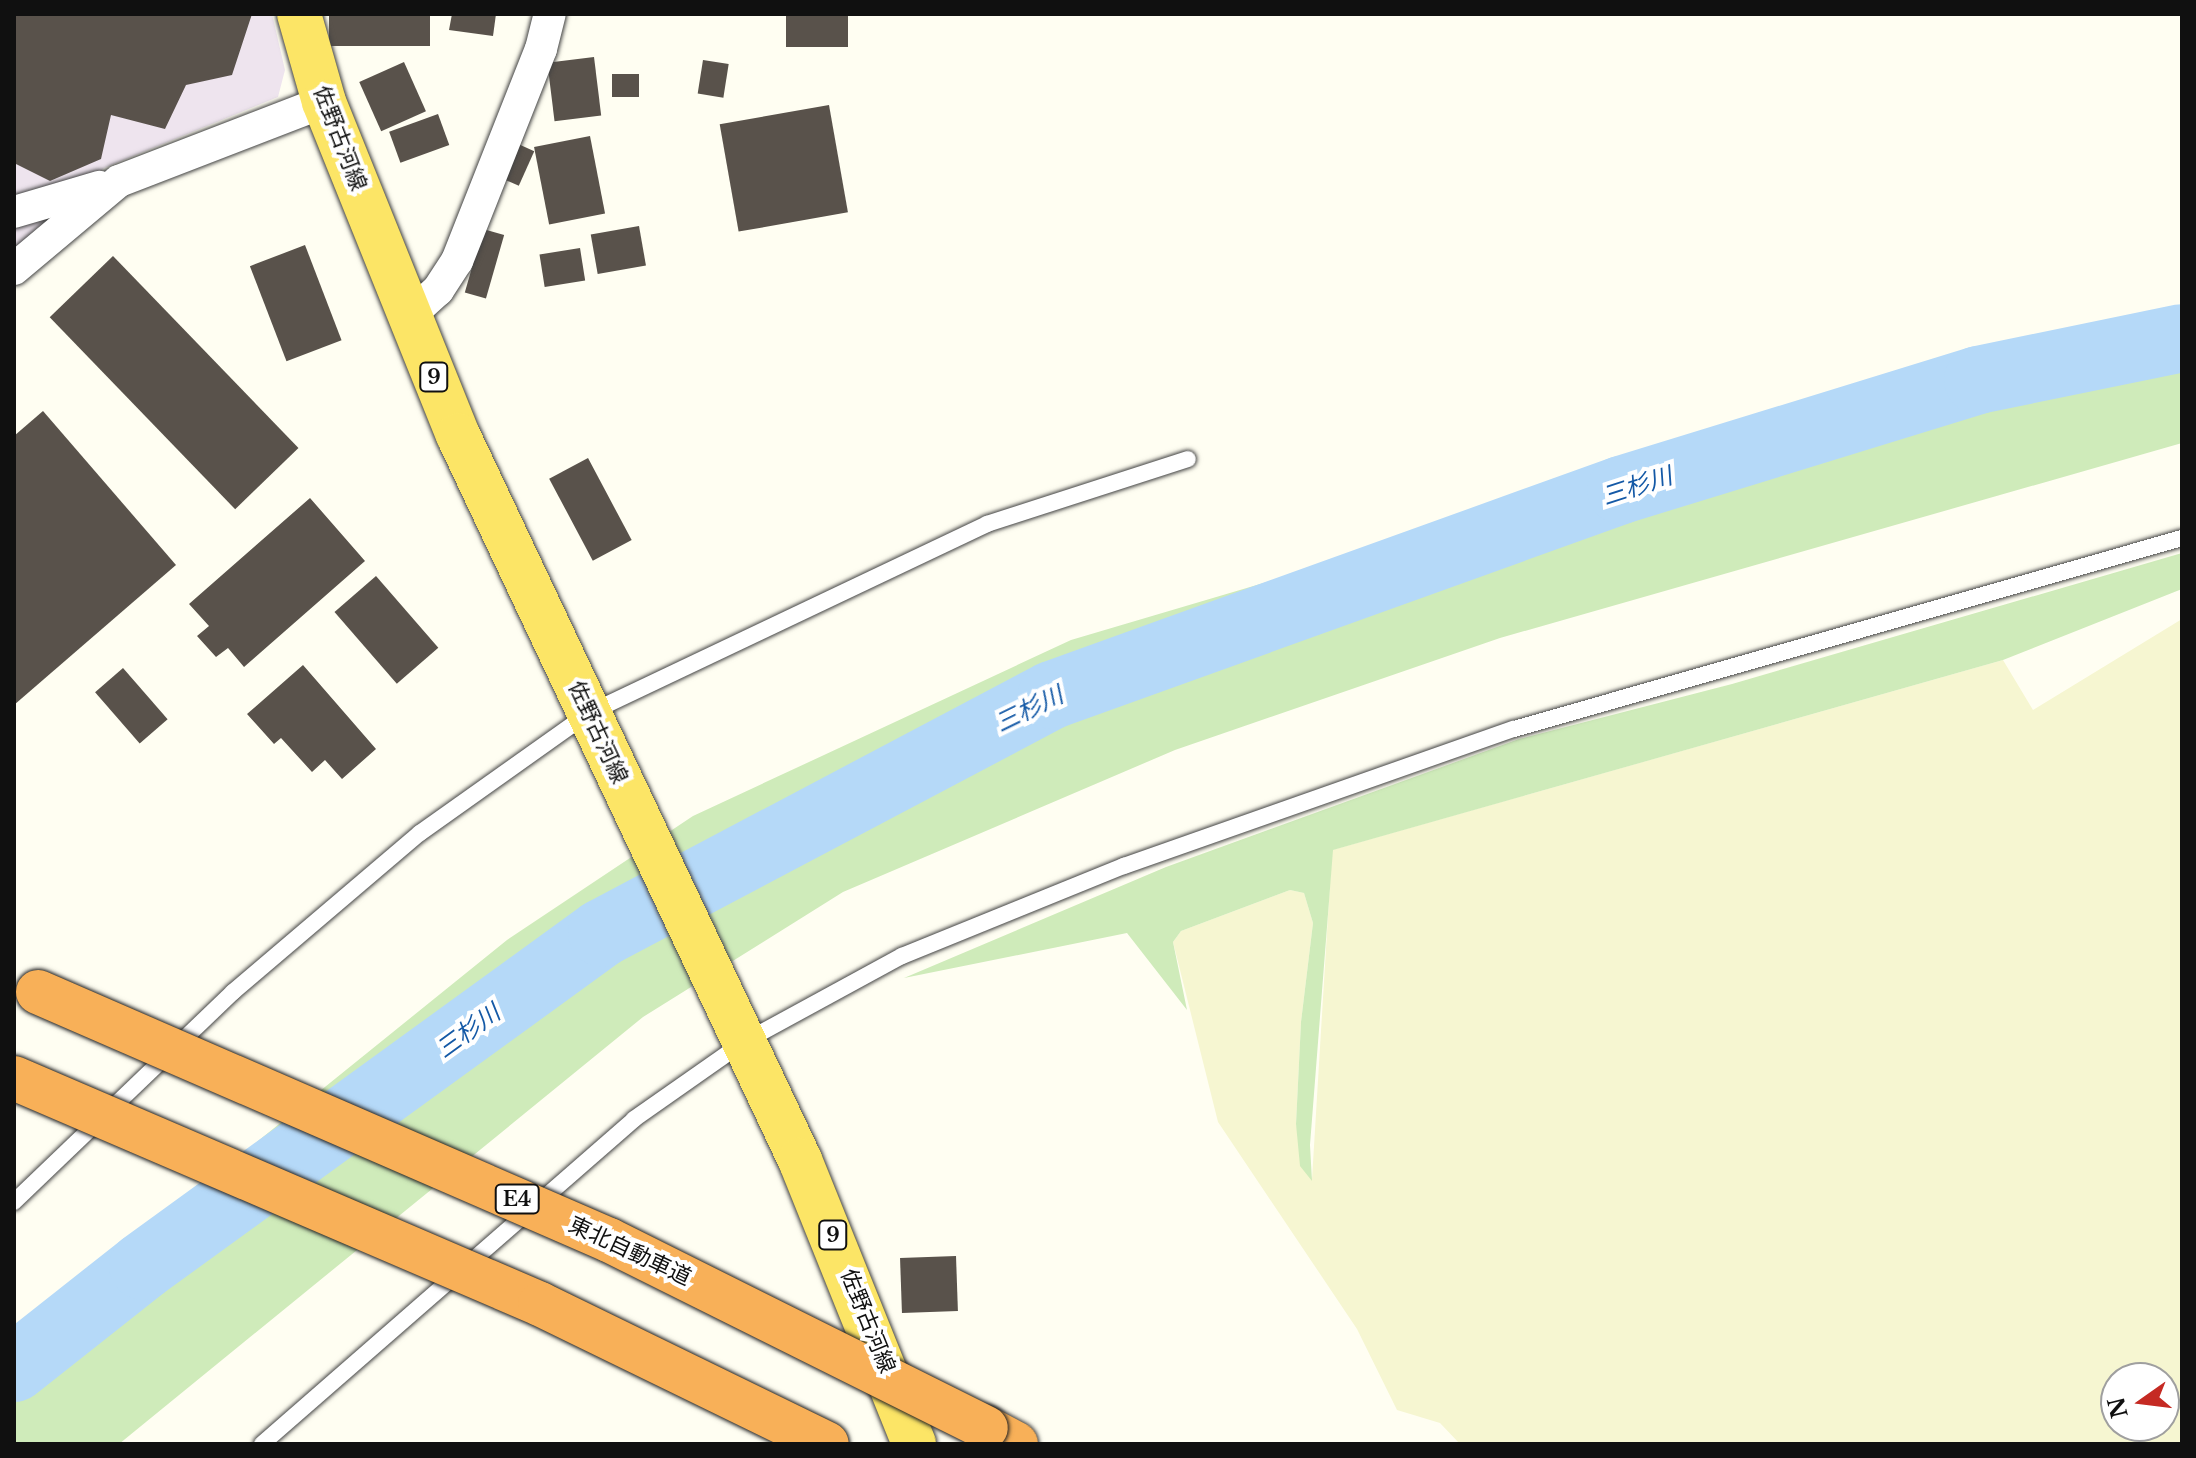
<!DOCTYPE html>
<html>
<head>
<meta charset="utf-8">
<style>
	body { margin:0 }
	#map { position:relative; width:2196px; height:1458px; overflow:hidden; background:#fffef2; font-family:"Libre Baskerville","Noto Sans JP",serif }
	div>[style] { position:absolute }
	.industrial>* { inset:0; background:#eee4ee }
	.farmland>* { inset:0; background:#f6f6d1 }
	.green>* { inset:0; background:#cfebba }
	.river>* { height:68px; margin:-34px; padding:0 34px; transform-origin:34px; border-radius:34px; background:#b5d9f8 }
	.building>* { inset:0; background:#59524b; transform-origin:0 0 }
	.roads { filter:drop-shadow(0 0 2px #434343) drop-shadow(0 0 2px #434343) }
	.service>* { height:16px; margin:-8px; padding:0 8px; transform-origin:8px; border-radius:8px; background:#fff }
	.minor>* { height:32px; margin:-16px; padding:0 16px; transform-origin:16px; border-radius:16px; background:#fff }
	.primary>* { height:44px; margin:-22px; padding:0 22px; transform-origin:22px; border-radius:22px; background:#fce566 }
	.motorway>* { height:44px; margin:-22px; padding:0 22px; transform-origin:22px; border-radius:22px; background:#f8b058 }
	.bridges { filter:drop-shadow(0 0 2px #212121) drop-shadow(0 0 2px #212121) }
	.motorway-bridge>* { height:44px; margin:-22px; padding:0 22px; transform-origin:22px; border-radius:22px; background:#f8b058 }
	span { translate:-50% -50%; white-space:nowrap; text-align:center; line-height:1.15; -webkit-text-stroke:8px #fff; paint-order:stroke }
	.shield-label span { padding:2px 6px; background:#fff; border:2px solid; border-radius:6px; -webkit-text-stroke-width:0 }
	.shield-label { font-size:20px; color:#101010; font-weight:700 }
	.street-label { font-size:22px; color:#101010 }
	.water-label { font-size:24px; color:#1459a6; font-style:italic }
	.frame { position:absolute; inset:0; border:16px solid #101010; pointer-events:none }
	.north { position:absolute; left:2100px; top:1362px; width:80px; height:80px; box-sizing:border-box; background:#fff; border:2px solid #9f9f9f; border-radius:50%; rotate:256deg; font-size:22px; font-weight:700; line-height:32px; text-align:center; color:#101010 }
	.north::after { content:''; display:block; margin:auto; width:28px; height:36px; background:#c52a23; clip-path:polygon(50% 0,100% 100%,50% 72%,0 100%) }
</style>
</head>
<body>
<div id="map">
	<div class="industrial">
		<div style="clip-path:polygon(14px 14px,272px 14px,285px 70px,278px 97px,104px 168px,14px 249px)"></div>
	</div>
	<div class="farmland">
		<div style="clip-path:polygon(evenodd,2182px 619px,2182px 1444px,1460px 1444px,1440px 1423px,1397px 1410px,1357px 1329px,1218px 1122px,1173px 942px,1181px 931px,1290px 890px,1304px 893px,1313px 923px,1301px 1022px,1296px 1124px,1312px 1179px,1332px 850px,2003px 660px,2033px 710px,2182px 619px,2116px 1378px,2164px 1378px,2164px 1426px,2116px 1426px,2116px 1378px)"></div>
	</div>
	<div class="green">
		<div style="clip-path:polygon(2182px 311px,2182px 443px,1500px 638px,1175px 750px,843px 892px,643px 1017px,119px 1444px,14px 1444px,14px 1338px,507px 940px,693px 816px,1071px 640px)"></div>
		<div style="clip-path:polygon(2182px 553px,2182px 589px,2003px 660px,1333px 850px,1310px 1145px,1312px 1181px,1300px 1166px,1296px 1124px,1301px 1022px,1313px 923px,1304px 893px,1290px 890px,1181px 931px,1173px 942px,1187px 1010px,1127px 933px,904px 978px,1166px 867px,1519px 739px,1732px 684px)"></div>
	</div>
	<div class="river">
		<div style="left:14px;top:1368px;width:164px;rotate:-38.3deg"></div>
		<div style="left:143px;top:1266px;width:567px;rotate:-35.96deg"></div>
		<div style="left:602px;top:933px;width:509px;rotate:-27.87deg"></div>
		<div style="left:1052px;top:695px;width:605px;rotate:-19.81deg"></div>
		<div style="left:1621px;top:490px;width:374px;rotate:-17.1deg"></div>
		<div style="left:1978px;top:380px;width:208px;rotate:-11.6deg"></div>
	</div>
	<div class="building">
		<div style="clip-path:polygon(14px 14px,252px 14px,232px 75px,186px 85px,165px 129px,111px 115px,101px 159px,50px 181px,14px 163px)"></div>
		<div style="left:329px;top:14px;width:101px;height:32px"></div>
		<div style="clip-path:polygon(452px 14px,496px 14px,493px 36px,449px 30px)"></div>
		<div style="left:786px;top:14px;width:62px;height:33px"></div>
		<div style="left:594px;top:57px;width:59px;height:47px;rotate:83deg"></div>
		<div style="left:703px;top:60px;width:26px;height:34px;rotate:9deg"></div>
		<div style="left:404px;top:62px;width:54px;height:49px;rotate:66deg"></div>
		<div style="left:612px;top:74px;width:27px;height:23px"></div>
		<div style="left:829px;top:105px;width:109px;height:111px;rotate:80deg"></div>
		<div style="left:438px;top:114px;width:33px;height:52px;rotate:70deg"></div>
		<div style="left:590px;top:136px;width:79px;height:57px;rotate:79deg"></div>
		<div style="left:516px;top:143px;width:20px;height:38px;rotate:24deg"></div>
		<div style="left:639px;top:226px;width:40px;height:49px;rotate:80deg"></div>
		<div style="left:483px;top:229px;width:22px;height:66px;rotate:16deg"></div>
		<div style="left:305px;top:245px;width:102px;height:59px;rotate:69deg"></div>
		<div style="left:580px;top:248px;width:33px;height:41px;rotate:81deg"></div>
		<div style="left:113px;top:256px;width:267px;height:88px;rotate:46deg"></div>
		<div style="clip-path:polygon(43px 411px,176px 565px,14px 705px,14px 436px)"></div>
		<div style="left:588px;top:458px;width:93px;height:44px;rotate:62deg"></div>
		<div style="clip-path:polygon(310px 498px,365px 561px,244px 667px,228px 648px,216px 657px,197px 636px,209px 626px,189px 604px)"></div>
		<div style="left:376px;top:576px;width:95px;height:55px;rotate:49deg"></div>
		<div style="clip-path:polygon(303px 665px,376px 749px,342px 779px,325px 760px,312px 772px,281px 738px,274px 744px,247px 714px)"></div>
		<div style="left:123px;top:668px;width:68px;height:37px;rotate:49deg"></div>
		<div style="left:956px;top:1256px;width:55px;height:56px;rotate:88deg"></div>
	</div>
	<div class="roads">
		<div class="service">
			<div style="left:14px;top:1202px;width:303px;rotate:-43.8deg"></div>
			<div style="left:233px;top:992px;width:245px;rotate:-40.4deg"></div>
			<div style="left:420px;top:833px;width:207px;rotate:-35.4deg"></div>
			<div style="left:589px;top:713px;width:441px;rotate:-25.4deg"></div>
			<div style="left:987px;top:524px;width:211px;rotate:-17.9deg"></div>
			<div style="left:262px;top:1444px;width:494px;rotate:-41.1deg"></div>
			<div style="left:634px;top:1119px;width:134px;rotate:-35deg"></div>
			<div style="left:744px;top:1042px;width:180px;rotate:-28.6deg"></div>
			<div style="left:902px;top:956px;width:240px;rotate:-22.1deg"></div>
			<div style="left:1124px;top:866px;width:413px;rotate:-19.4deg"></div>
			<div style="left:1514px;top:729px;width:695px;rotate:-15.96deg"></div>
		</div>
		<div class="minor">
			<div style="left:14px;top:212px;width:89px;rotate:-16.4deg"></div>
			<div style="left:14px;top:269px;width:137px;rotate:-40deg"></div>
			<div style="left:119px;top:181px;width:220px;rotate:-21.1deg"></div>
			<div style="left:409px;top:316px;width:39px;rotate:-42deg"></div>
			<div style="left:438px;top:290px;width:35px;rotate:-57deg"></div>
			<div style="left:457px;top:261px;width:228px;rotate:-68.4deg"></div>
			<div style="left:541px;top:49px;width:36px;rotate:-76deg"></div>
		</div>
		<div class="primary">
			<div style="left:299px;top:14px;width:91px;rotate:74.1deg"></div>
			<div style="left:324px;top:102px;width:359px;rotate:68.1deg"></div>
			<div style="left:458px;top:435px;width:802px;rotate:64.75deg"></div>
			<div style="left:800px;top:1160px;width:306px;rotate:68.1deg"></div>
		</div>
		<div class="motorway">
			<div style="left:986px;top:1428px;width:34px;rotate:28deg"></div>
		</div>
	</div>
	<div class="bridges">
		<div class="motorway-bridge">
			<div style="left:38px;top:992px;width:623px;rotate:23.48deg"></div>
			<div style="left:609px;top:1240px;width:421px;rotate:26.5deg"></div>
			<div style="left:14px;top:1078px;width:572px;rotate:23.25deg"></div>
			<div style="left:540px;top:1304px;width:319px;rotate:26deg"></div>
		</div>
	</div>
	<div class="shield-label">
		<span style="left:434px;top:377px">9</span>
		<span style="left:517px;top:1199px">E4</span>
		<span style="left:833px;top:1235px">9</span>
	</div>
	<div class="street-label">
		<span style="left:340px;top:138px;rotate:69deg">佐野古河線</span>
		<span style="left:598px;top:732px;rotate:65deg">佐野古河線</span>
		<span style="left:630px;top:1251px;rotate:25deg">東北自動車道</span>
		<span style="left:868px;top:1321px;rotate:68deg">佐野古河線</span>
	</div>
	<div class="water-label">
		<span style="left:1637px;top:486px;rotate:-18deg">三杉川</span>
		<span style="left:1029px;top:709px;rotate:-26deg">三杉川</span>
		<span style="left:468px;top:1031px;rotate:-36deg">三杉川</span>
	</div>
	<div class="frame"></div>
	<div class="north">N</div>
</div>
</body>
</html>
